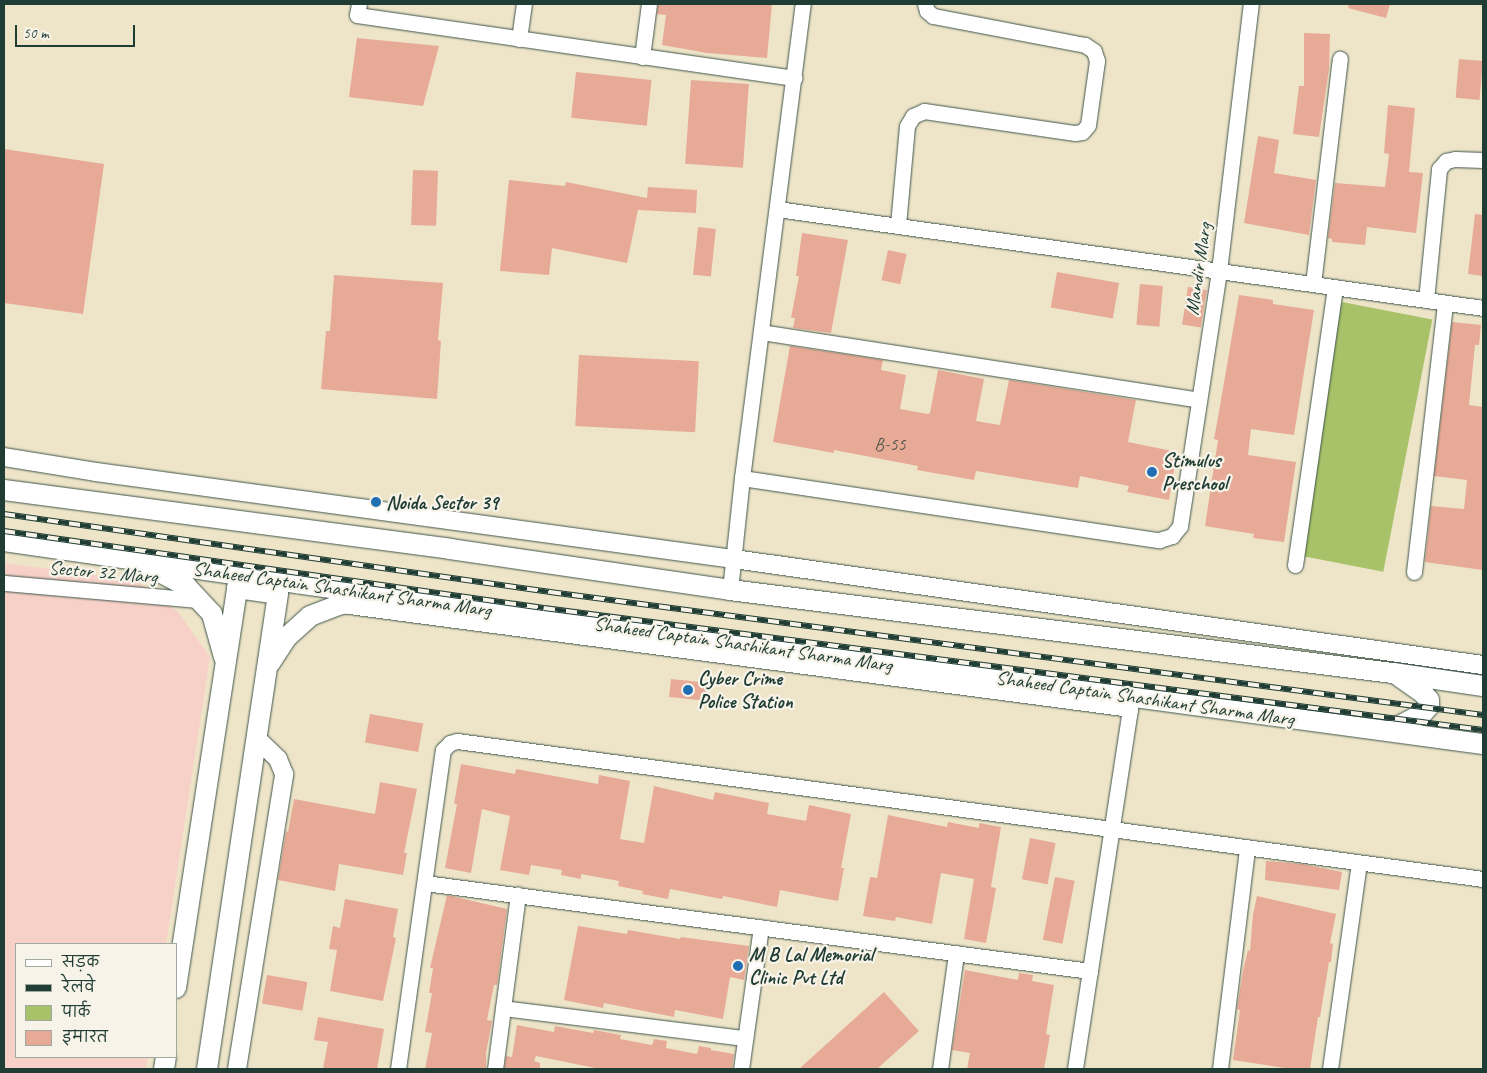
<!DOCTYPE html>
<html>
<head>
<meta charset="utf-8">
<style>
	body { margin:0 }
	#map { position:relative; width:1487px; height:1073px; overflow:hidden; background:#eee5c9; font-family:Caveat,"Playpen Sans Deva",sans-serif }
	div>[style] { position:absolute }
	.built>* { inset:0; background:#f7d1c8 }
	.green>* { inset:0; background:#a7c269; transform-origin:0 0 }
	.building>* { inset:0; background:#e7aa96; transform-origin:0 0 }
	.roads { filter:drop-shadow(0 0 1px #3e564a) drop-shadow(0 0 1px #3e564a) }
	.minor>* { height:15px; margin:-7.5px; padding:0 7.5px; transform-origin:7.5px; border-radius:7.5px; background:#fff }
	.tertiary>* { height:18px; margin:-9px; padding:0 9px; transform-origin:9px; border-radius:9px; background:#fff }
	.secondary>* { height:20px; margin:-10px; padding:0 10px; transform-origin:10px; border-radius:10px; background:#fff }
	.rail>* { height:5.5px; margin-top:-2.75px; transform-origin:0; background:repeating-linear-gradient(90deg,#f7f3e8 0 11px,#1f3d34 0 22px); box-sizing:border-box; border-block:1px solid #1f3d34 }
	.dots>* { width:14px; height:14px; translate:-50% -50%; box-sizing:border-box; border:2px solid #f7f3e8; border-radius:50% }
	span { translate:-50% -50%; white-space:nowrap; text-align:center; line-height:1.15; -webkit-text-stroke:4.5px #f7f3e8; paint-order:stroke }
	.number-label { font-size:18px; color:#51584c }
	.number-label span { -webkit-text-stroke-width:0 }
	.street-label { font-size:20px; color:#1f3d34 }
	.poi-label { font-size:20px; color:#1f3d34; font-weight:700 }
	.left { translate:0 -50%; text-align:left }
	.frame { position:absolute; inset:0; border:5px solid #1f3d34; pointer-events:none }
	.legend { position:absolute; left:15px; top:943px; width:162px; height:115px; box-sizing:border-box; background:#f7f3e8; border:1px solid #a1aaa0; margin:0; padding:6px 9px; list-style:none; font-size:15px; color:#1f3d34 }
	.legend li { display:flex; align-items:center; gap:10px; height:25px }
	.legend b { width:25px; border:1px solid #a1aaa0 }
	.scale { position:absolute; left:15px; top:25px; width:120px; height:22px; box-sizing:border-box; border:2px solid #1f3d34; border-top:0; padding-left:6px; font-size:15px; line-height:18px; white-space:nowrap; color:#1f3d34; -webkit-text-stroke:4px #f7f3e8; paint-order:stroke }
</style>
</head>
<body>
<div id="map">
	<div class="built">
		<div style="clip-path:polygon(4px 563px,135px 580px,178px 612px,210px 657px,166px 944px,16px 944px,16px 1057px,148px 1057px,146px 1069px,4px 1069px)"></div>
	</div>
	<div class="green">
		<div style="left:1342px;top:302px;width:92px;height:257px;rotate:11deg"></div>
	</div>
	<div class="building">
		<div style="clip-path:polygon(658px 4px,772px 4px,767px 58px,707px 53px,662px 45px,666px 15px,657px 14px)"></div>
		<div style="clip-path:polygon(1349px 4px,1390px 4px,1386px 18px,1348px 8px)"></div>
		<div style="clip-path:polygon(1304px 33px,1330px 34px,1329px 69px,1319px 137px,1293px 134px,1299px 86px,1304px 86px)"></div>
		<div style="clip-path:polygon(357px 38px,439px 46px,423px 106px,349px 97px)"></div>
		<div style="left:1459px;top:59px;width:24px;height:39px;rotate:5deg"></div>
		<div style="left:576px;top:72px;width:76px;height:46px;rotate:6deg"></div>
		<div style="left:691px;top:80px;width:58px;height:84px;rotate:4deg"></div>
		<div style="clip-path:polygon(1388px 105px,1415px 108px,1409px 172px,1423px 173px,1416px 233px,1367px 227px,1365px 245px,1332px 242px,1332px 239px,1328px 238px,1335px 183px,1385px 187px,1389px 154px,1384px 153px)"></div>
		<div style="clip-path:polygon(1258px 136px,1279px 140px,1274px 173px,1316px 180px,1309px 235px,1244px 223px)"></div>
		<div style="clip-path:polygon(4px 149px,104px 164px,83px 314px,4px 303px)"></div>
		<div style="left:413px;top:170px;width:25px;height:55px;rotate:2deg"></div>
		<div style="clip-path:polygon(509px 180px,565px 186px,566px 182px,647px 198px,648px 187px,697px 190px,696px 213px,638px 210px,627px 263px,552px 248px,549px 275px,500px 271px)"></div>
		<div style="clip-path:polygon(1475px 214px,1483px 215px,1483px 276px,1468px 274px)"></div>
		<div style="left:698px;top:227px;width:18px;height:48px;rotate:6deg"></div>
		<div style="clip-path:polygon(802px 233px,848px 240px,831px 333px,793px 328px,795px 318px,791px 318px,799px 276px,796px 276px)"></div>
		<div style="left:888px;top:250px;width:19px;height:31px;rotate:12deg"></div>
		<div style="left:1057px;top:272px;width:63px;height:36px;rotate:10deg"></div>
		<div style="clip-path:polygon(334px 275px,443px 283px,438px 340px,441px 341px,437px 399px,321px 389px,326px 331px,330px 331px)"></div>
		<div style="left:1140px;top:284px;width:23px;height:41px;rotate:5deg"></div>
		<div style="left:1188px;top:287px;width:19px;height:38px;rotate:9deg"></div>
		<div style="clip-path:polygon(1239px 295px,1273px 300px,1273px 304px,1314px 310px,1294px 435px,1251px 429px,1248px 455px,1296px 462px,1284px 542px,1253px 538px,1254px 534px,1205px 526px,1218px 440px,1214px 439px,1217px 423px)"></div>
		<div style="clip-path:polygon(1452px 322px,1481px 325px,1479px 345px,1475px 345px,1469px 405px,1483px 407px,1483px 570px,1425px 562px,1431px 506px,1464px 509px,1467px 480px,1434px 476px)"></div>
		<div style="clip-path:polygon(790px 346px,883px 360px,881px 370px,906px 375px,900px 409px,928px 414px,930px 413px,938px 370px,984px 379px,976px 421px,1000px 425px,1009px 380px,1136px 400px,1128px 442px,1177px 452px,1169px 500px,1127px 492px,1129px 486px,1080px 476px,1078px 488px,976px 471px,974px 480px,917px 470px,918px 466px,834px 450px,834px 453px,773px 442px)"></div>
		<div style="left:579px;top:355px;width:120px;height:71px;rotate:3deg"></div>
		<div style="left:671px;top:679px;width:37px;height:18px;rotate:6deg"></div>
		<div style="left:370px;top:714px;width:54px;height:29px;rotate:10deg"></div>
		<div style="clip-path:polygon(461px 764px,515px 774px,516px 769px,598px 784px,599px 775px,630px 781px,620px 839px,644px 843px,654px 786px,713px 800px,715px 792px,769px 803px,767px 814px,806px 821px,809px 805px,851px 814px,841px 868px,844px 868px,838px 901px,780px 890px,777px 907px,723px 896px,722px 899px,670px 889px,668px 899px,642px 894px,643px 891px,618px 886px,619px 881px,581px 874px,581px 879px,561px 875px,562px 870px,531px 865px,529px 875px,500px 870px,510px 816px,482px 809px,471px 873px,445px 868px,457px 804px,454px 804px)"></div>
		<div style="clip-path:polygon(380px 782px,417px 789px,404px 853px,407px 853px,403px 875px,339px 864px,335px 891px,278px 880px,286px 831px,288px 832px,294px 799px,375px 814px)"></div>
		<div style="clip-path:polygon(888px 815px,947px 827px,948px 822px,979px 828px,979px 823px,1001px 827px,991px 887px,996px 888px,986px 943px,964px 939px,974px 879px,941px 873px,932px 924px,896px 917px,895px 921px,863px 916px,870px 877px,877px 878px)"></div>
		<div style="left:1030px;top:838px;width:26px;height:42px;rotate:11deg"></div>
		<div style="clip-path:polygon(1266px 861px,1302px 864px,1342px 872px,1339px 890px,1265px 880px)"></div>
		<div style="left:1055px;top:877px;width:20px;height:64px;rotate:11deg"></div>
		<div style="clip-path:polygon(447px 895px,507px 909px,497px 985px,494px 985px,487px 1020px,492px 1021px,486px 1053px,486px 1069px,425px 1069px,432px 1033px,425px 1032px,432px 993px,429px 993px,433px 968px,430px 968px)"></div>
		<div style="clip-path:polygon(1257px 896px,1336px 914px,1330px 943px,1333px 944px,1331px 962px,1329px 962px,1320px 1017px,1318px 1017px,1310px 1069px,1291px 1069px,1233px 1060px,1240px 1010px,1237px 1009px,1243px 971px,1248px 950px,1250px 951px,1253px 914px)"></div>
		<div style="clip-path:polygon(345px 899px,398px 909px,393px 937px,396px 938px,383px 1001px,330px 991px,337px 950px,329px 949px,333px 926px,340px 928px)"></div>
		<div style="clip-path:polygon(578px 926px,627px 934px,628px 930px,680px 939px,681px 937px,749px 946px,744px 980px,730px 977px,723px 1019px,675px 1010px,674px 1017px,604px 1003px,603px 1008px,564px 1000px)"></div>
		<div style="clip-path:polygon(965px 970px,1018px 980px,1019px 973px,1033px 975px,1032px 981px,1054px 985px,1046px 1034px,1050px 1035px,1044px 1069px,967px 1069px,970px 1053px,952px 1050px)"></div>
		<div style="left:267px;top:975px;width:41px;height:29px;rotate:10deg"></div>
		<div style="clip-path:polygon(884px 992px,919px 1031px,877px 1069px,799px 1069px)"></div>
		<div style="clip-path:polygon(318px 1017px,384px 1029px,377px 1069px,323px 1069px,328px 1042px,314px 1040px)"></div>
		<div style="clip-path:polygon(517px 1025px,554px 1032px,555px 1026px,593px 1033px,594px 1030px,621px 1035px,620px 1039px,652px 1045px,654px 1039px,667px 1041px,666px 1048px,697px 1054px,699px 1046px,711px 1048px,711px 1050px,734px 1054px,732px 1069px,600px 1069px,536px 1056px,534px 1061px,540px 1063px,540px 1069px,504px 1069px,506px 1056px,512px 1057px)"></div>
	</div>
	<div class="roads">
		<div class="minor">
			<div style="left:359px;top:4px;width:11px;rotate:100deg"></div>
			<div style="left:357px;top:15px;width:442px;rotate:8.2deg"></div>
			<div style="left:519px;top:39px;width:35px;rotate:-82deg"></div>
			<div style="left:642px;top:57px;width:53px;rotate:-82.5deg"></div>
			<div style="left:777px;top:209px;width:713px;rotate:7.98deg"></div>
			<div style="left:898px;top:225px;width:99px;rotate:-84.8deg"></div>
			<div style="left:907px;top:126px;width:12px;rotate:-59deg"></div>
			<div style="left:913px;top:116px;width:12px;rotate:-24deg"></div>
			<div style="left:924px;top:111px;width:153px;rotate:8.3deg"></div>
			<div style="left:1075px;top:133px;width:7px;rotate:-8deg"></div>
			<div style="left:1082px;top:132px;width:9px;rotate:-49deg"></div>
			<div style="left:1088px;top:125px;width:65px;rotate:-82deg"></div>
			<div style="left:1097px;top:61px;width:10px;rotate:-107deg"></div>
			<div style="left:1094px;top:51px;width:11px;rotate:-146deg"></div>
			<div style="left:1085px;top:45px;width:155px;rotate:-169.2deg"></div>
			<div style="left:933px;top:16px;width:8px;rotate:-140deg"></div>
			<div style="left:927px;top:11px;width:7px;rotate:-106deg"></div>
			<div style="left:1313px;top:284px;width:227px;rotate:-83.2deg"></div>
			<div style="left:1426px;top:300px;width:132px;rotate:-84.3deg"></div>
			<div style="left:1439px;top:169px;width:11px;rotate:-49deg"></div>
			<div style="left:1446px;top:161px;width:9px;rotate:-13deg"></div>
			<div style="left:1455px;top:159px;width:28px;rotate:2deg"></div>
			<div style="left:761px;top:332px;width:443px;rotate:8.8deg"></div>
			<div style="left:742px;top:478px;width:422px;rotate:8.5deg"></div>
			<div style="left:1159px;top:540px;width:14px;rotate:-17deg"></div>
			<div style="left:1172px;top:536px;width:13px;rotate:-51deg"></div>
			<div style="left:1180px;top:526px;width:258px;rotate:-81.3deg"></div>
			<div style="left:1219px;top:271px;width:269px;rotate:-83.2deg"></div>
			<div style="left:1295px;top:565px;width:281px;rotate:-81.8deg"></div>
			<div style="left:1414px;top:572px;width:271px;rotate:-83.4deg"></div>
			<div style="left:4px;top:583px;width:196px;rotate:5deg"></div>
			<div style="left:730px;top:590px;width:113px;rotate:-83.9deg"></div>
			<div style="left:742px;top:478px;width:478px;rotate:-82.7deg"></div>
			<div style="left:349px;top:606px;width:788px;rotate:7.51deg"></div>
			<div style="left:1130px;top:709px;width:364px;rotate:98.7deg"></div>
			<div style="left:425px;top:883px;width:671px;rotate:7.54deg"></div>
			<div style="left:503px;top:1008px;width:244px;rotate:7.1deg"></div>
			<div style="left:398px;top:1069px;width:322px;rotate:-82deg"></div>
			<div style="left:443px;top:750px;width:10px;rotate:-45deg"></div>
			<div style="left:450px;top:743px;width:7px;rotate:-16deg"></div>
			<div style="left:457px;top:741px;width:1035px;rotate:7.66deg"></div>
			<div style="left:495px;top:1069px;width:176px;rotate:-82.5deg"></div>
			<div style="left:741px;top:1069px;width:143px;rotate:-82deg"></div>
			<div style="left:940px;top:1069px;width:117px;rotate:-82.1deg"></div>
			<div style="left:1220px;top:1069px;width:223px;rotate:-83deg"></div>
			<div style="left:1330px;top:1069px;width:208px;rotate:-82deg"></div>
		</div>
		<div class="tertiary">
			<div style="left:4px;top:457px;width:93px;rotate:9.3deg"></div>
			<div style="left:96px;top:472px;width:644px;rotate:7.77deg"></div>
			<div style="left:734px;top:559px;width:756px;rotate:8.06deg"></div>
			<div style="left:237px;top:1069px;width:299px;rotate:-80.9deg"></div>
			<div style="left:284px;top:774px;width:16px;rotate:-112deg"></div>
			<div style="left:278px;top:759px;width:30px;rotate:-136deg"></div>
		</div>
		<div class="secondary">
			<div style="left:4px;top:490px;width:450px;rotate:7.5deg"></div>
			<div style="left:450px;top:549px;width:283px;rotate:8.3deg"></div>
			<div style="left:730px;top:590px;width:668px;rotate:7.14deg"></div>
			<div style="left:1393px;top:673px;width:91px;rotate:8.2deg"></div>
			<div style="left:4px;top:541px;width:385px;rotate:8.2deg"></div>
			<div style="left:385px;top:596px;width:1108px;rotate:7.68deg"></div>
			<div style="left:150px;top:567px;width:41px;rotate:27.8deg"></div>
			<div style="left:186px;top:586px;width:38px;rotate:47deg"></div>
			<div style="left:212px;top:614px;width:45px;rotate:74.4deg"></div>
			<div style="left:270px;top:663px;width:31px;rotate:-57deg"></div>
			<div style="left:287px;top:637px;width:31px;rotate:-42deg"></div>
			<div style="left:310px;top:616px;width:30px;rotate:-21deg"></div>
			<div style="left:338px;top:605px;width:31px;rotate:-11deg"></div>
			<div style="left:1390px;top:731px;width:36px;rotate:-28deg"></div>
			<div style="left:1422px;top:714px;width:11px;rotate:-49deg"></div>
			<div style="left:1429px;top:706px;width:6px;rotate:-90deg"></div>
			<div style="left:1429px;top:700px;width:9px;rotate:-131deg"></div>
			<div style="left:1423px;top:693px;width:32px;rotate:-145deg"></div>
			<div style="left:176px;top:988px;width:405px;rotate:-81.3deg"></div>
			<div style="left:237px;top:588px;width:41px;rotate:8.3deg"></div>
			<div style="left:278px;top:594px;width:480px;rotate:98.5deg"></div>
			<div style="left:164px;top:1069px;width:12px;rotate:-81deg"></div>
		</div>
	</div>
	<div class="rail">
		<div style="left:4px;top:514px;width:552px;rotate:8.13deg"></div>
		<div style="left:550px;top:592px;width:941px;rotate:7.51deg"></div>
		<div style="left:4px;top:531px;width:545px;rotate:8.12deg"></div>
		<div style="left:544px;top:608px;width:947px;rotate:7.4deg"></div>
	</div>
	<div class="dots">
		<div style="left:1152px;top:472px;background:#1f6fb2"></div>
		<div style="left:376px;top:502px;background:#1f6fb2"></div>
		<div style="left:688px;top:690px;background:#1f6fb2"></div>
		<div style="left:738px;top:966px;background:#1f6fb2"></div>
	</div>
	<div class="number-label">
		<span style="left:890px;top:444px">B-55</span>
	</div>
	<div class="street-label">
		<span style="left:1198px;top:269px;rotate:-82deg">Mandir Marg</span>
		<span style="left:103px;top:572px;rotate:5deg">Sector 32 Marg</span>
		<span style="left:342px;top:589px;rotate:8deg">Shaheed Captain Shashikant Sharma Marg</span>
		<span style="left:743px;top:644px;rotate:8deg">Shaheed Captain Shashikant Sharma Marg</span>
		<span style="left:1145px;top:698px;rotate:8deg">Shaheed Captain Shashikant Sharma Marg</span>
	</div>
	<div class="poi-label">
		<span class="left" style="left:1162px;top:472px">Stimulus<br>Preschool</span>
		<span class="left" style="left:386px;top:502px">Noida Sector 39</span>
		<span class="left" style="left:698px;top:690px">Cyber Crime<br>Police Station</span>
		<span class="left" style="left:749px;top:966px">M B Lal Memorial<br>Clinic Pvt Ltd</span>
	</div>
	<div class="frame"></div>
	<ul class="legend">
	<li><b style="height:6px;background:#fff"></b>सड़क</li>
	<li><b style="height:6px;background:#1f3d34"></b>रेलवे</li>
	<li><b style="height:14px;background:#a7c269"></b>पार्क</li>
	<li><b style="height:14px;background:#e7aa96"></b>इमारत</li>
	</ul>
	<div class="scale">50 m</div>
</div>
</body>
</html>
